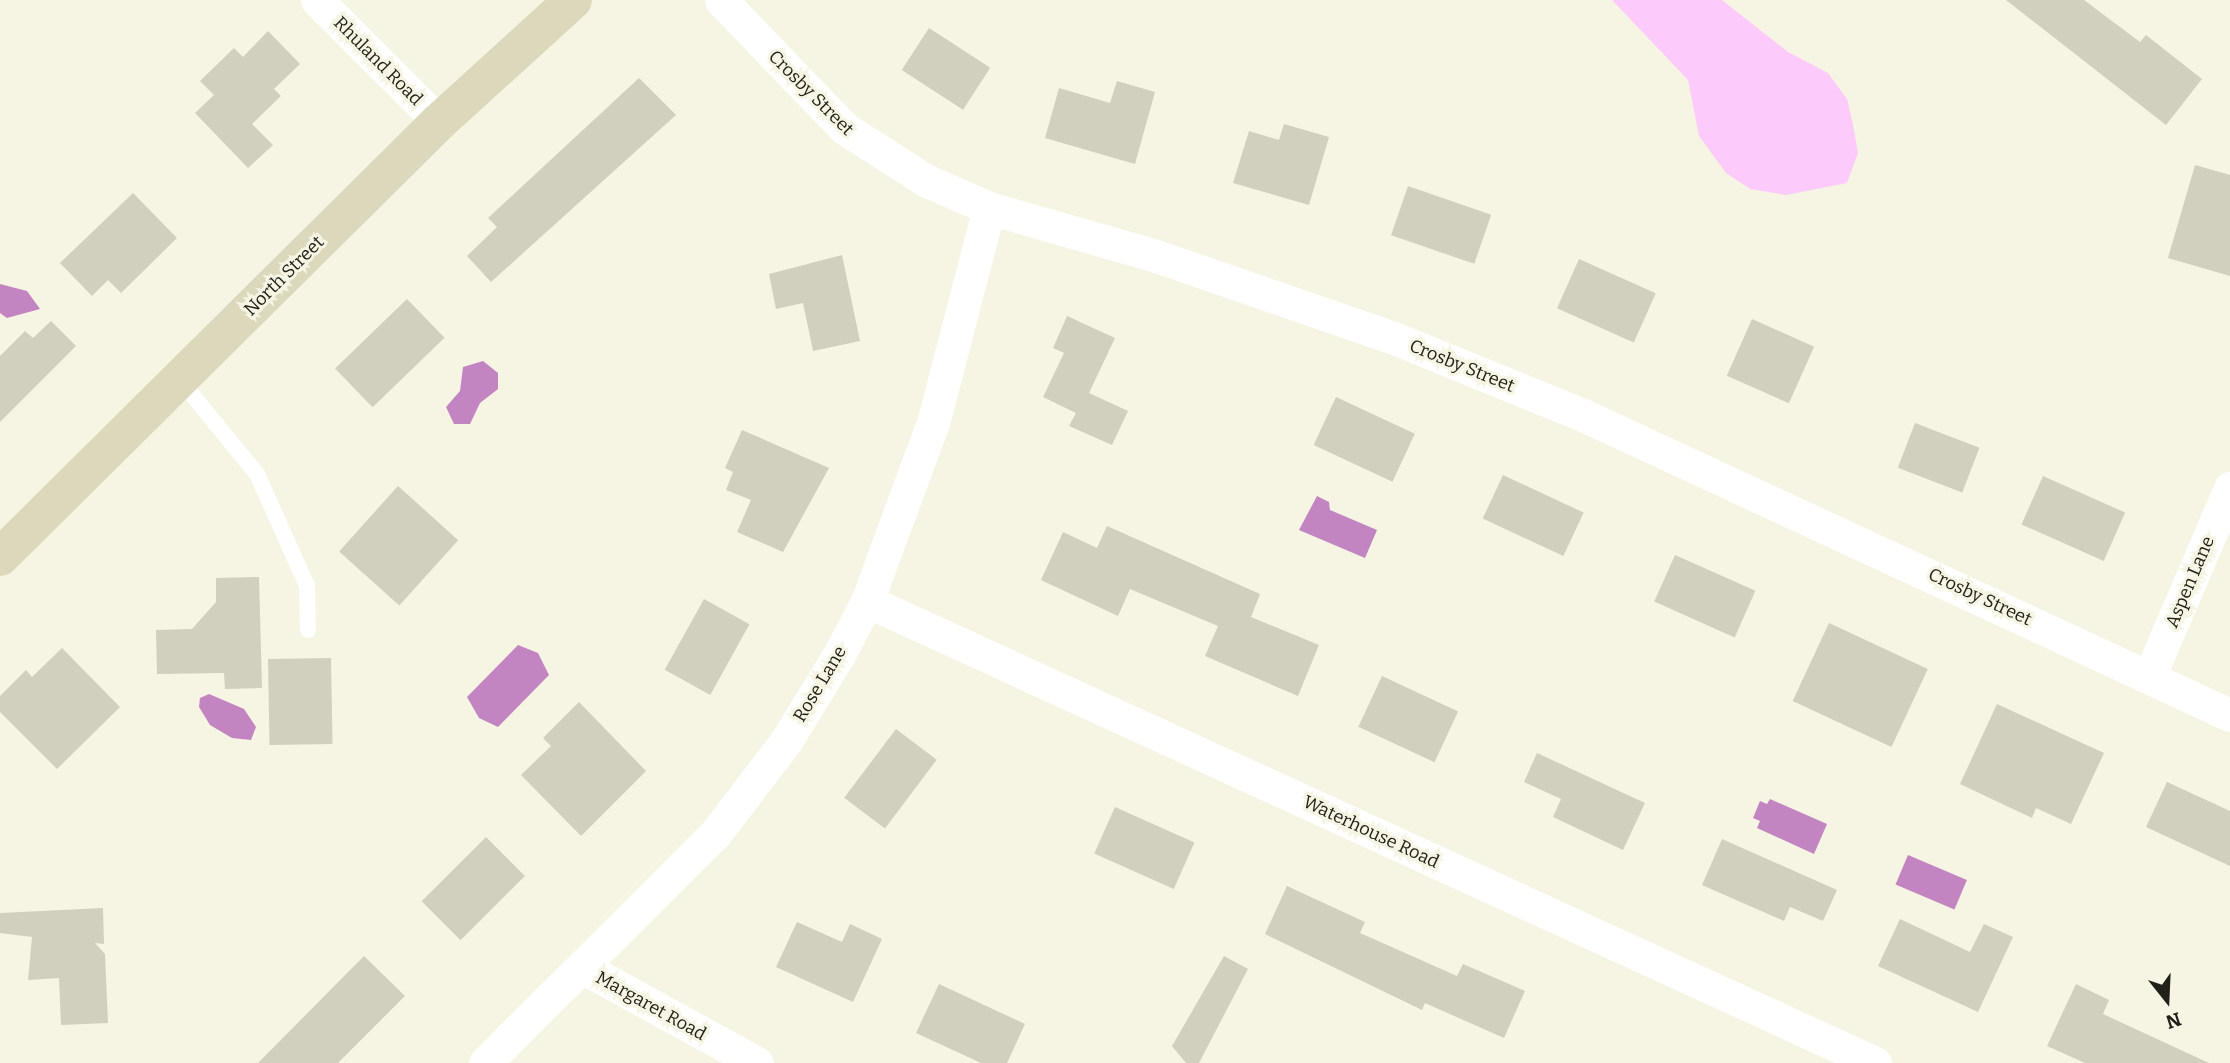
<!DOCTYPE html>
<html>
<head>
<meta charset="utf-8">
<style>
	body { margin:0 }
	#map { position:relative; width:2230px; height:1063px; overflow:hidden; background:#f6f4e2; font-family:Bitter,serif }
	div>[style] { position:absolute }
	.green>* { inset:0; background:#fdcbfb }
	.water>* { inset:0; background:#c285c1; transform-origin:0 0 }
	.building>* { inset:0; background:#d1cfbe; transform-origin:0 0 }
	.lane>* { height:16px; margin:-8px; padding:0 8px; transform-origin:8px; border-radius:8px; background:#fff }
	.street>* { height:33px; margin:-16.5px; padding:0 16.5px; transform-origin:16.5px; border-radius:16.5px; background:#fff }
	.secondary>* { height:38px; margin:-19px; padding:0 19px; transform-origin:19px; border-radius:19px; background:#dbd8bb }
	span { translate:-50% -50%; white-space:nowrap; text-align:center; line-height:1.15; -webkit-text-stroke:6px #f6f4e2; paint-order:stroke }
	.street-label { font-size:18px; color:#21211a }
	.north { position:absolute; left:2132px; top:965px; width:70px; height:70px; -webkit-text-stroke:5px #f6f4e2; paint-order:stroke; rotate:162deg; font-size:19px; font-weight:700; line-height:28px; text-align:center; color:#21211a }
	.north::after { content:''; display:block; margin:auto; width:24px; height:32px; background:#21211a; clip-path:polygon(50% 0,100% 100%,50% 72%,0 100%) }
</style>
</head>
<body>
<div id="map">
	<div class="green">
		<div style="clip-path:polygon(1612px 0,1722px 0,1788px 52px,1828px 73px,1847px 99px,1853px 125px,1858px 153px,1847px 183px,1786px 195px,1750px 189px,1726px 173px,1699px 136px,1688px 80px)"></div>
	</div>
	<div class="water">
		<div style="clip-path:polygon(0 284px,27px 291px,40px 309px,7px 318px,0 313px)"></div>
		<div style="clip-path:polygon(483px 361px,498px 373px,498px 389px,480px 403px,470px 424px,454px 424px,446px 407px,460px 391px,463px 367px)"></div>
		<div style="clip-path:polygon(1317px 496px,1329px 502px,1330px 510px,1377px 530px,1365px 558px,1299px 530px)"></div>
		<div style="clip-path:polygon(518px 645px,538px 653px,549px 675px,498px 727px,479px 718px,467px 697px)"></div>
		<div style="clip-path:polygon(209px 694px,244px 709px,256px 727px,251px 740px,232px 738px,210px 725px,199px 707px,200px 698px)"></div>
		<div style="clip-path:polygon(1770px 799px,1827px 824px,1814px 854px,1757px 828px,1760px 821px,1753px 818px,1760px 801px,1767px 804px)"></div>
		<div style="left:1908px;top:855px;width:64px;height:32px;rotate:23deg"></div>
	</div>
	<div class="building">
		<div style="clip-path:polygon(2006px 0,2084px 0,2140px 42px,2146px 35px,2202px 79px,2166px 125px)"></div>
		<div style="left:929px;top:28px;width:73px;height:50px;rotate:33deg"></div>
		<div style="clip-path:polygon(268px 31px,300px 64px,274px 89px,281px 96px,252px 124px,273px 145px,248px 168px,195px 113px,214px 95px,200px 81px,234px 48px,243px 57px)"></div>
		<div style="clip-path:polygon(639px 78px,676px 115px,491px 282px,467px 256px,497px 227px,488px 218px)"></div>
		<div style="clip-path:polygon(1117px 81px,1155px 92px,1135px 164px,1045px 138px,1059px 88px,1110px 103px)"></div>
		<div style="clip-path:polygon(1284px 124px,1329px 137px,1309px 205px,1233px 183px,1249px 131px,1279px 140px)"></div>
		<div style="clip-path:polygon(2195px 165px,2230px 175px,2230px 276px,2168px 258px)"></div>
		<div style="left:1408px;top:186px;width:88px;height:52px;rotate:19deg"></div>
		<div style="clip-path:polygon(133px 193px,177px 238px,121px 293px,108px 280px,92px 296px,60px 263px)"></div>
		<div style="clip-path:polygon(842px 255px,860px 341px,813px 351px,803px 303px,776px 309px,769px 274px)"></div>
		<div style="left:1579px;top:259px;width:84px;height:54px;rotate:24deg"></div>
		<div style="left:407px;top:299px;width:54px;height:100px;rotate:46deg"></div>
		<div style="clip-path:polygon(1067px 316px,1115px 338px,1089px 393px,1128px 411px,1112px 445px,1069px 426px,1076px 413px,1043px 397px,1064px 353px,1053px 348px)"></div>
		<div style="left:1752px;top:319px;width:68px;height:62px;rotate:24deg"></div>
		<div style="clip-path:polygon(51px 321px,76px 346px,0 422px,0 356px,25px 331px,33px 338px)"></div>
		<div style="left:1336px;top:397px;width:87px;height:53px;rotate:25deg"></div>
		<div style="left:1915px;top:423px;width:69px;height:48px;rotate:21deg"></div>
		<div style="clip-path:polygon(742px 430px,829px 468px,783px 552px,737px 532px,751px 500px,726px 490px,733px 472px,725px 468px)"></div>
		<div style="left:1503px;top:475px;width:89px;height:48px;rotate:25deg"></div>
		<div style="left:2043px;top:476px;width:90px;height:53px;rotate:24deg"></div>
		<div style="left:398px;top:486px;width:81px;height:88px;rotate:42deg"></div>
		<div style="clip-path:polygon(1107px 526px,1260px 594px,1251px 617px,1319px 645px,1298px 696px,1205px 656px,1218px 626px,1130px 589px,1118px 616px,1041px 580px,1063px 532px,1097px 548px)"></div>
		<div style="left:1675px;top:555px;width:88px;height:51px;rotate:24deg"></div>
		<div style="clip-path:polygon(259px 577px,262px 688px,225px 689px,224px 673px,157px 674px,156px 630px,192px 629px,216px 602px,216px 578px)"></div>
		<div style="left:704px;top:599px;width:52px;height:81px;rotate:29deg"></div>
		<div style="left:1829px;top:623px;width:109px;height:86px;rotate:25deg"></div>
		<div style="clip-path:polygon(62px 648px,120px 707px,57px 769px,0 712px,0 696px,26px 670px,32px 677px)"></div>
		<div style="left:331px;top:658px;width:86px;height:63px;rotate:89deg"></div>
		<div style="left:1382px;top:676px;width:84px;height:56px;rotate:25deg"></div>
		<div style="clip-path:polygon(579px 702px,646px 771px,581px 836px,521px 775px,551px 746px,543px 738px)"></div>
		<div style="clip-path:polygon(1997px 704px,2104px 753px,2071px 824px,2036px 808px,2032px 818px,1960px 784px)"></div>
		<div style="left:896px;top:729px;width:51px;height:86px;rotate:37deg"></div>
		<div style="clip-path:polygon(1537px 753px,1645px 803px,1623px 850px,1553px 817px,1561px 799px,1524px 782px)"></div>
		<div style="clip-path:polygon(2167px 782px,2230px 811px,2230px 866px,2146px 827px)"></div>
		<div style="left:1115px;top:807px;width:87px;height:51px;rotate:24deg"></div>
		<div style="left:486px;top:837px;width:55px;height:91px;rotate:45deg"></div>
		<div style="clip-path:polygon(1722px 839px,1837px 890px,1823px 921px,1790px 907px,1784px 921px,1702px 885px)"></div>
		<div style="clip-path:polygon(1287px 886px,1365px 922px,1360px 933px,1457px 976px,1463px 964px,1525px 991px,1504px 1038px,1425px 1003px,1422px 1010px,1265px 934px)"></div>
		<div style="clip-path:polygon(103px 908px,104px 944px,95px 943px,105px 954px,108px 1023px,61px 1025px,59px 978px,28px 980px,32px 937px,0 933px,0 913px)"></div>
		<div style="clip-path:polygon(1900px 919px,1970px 952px,1984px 924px,2013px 937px,1978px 1012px,1878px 966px)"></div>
		<div style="clip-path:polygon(797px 922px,842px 942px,850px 924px,882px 939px,853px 1002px,776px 967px)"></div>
		<div style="clip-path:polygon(364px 956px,405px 996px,338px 1063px,258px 1063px)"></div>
		<div style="clip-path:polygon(1224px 956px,1248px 969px,1199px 1063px,1186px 1063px,1172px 1046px)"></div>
		<div style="clip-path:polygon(939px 984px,1025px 1024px,1007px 1063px,981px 1063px,916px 1033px)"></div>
		<div style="clip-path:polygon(2076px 984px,2109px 1000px,2103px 1014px,2209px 1063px,2085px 1063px,2047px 1046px)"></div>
	</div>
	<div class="lane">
		<div style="left:180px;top:380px;width:122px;rotate:50.7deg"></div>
		<div style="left:257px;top:474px;width:123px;rotate:65.9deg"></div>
		<div style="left:307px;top:586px;width:44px;rotate:88.7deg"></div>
	</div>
	<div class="street">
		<div style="left:317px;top:0;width:173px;rotate:45deg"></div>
		<div style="left:721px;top:0;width:178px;rotate:46.1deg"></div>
		<div style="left:844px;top:128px;width:98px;rotate:32.6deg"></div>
		<div style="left:927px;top:181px;width:68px;rotate:23.5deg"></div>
		<div style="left:989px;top:208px;width:174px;rotate:16deg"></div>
		<div style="left:1156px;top:256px;width:252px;rotate:19deg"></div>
		<div style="left:1394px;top:338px;width:204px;rotate:22.2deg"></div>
		<div style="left:1583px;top:415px;width:713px;rotate:24.88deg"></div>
		<div style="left:867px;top:601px;width:1109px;rotate:24.62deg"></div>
		<div style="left:2149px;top:677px;width:206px;rotate:-66.8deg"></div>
		<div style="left:584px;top:968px;width:197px;rotate:28.8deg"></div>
		<div style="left:485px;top:1063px;width:325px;rotate:-44.9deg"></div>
		<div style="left:715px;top:834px;width:117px;rotate:-52.6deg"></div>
		<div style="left:786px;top:741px;width:101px;rotate:-58.4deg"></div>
		<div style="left:839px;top:655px;width:61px;rotate:-62.6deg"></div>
		<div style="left:867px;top:601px;width:190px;rotate:-69.7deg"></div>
		<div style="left:933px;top:423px;width:222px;rotate:-75.4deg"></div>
	</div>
	<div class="secondary">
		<div style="left:0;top:557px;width:618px;rotate:-44.74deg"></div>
		<div style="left:439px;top:122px;width:181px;rotate:-42.3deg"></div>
	</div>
	<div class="street-label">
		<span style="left:378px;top:61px;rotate:45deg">Rhuland Road</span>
		<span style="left:811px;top:93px;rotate:45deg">Crosby Street</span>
		<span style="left:284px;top:276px;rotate:-45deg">North Street</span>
		<span style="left:1462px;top:366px;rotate:22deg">Crosby Street</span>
		<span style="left:2190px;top:582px;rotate:-67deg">Aspen Lane</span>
		<span style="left:1980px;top:597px;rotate:25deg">Crosby Street</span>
		<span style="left:820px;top:684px;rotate:-59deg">Rose Lane</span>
		<span style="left:1371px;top:832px;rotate:25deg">Waterhouse Road</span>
		<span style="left:651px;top:1006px;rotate:29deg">Margaret Road</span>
	</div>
	<div class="north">N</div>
</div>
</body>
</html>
